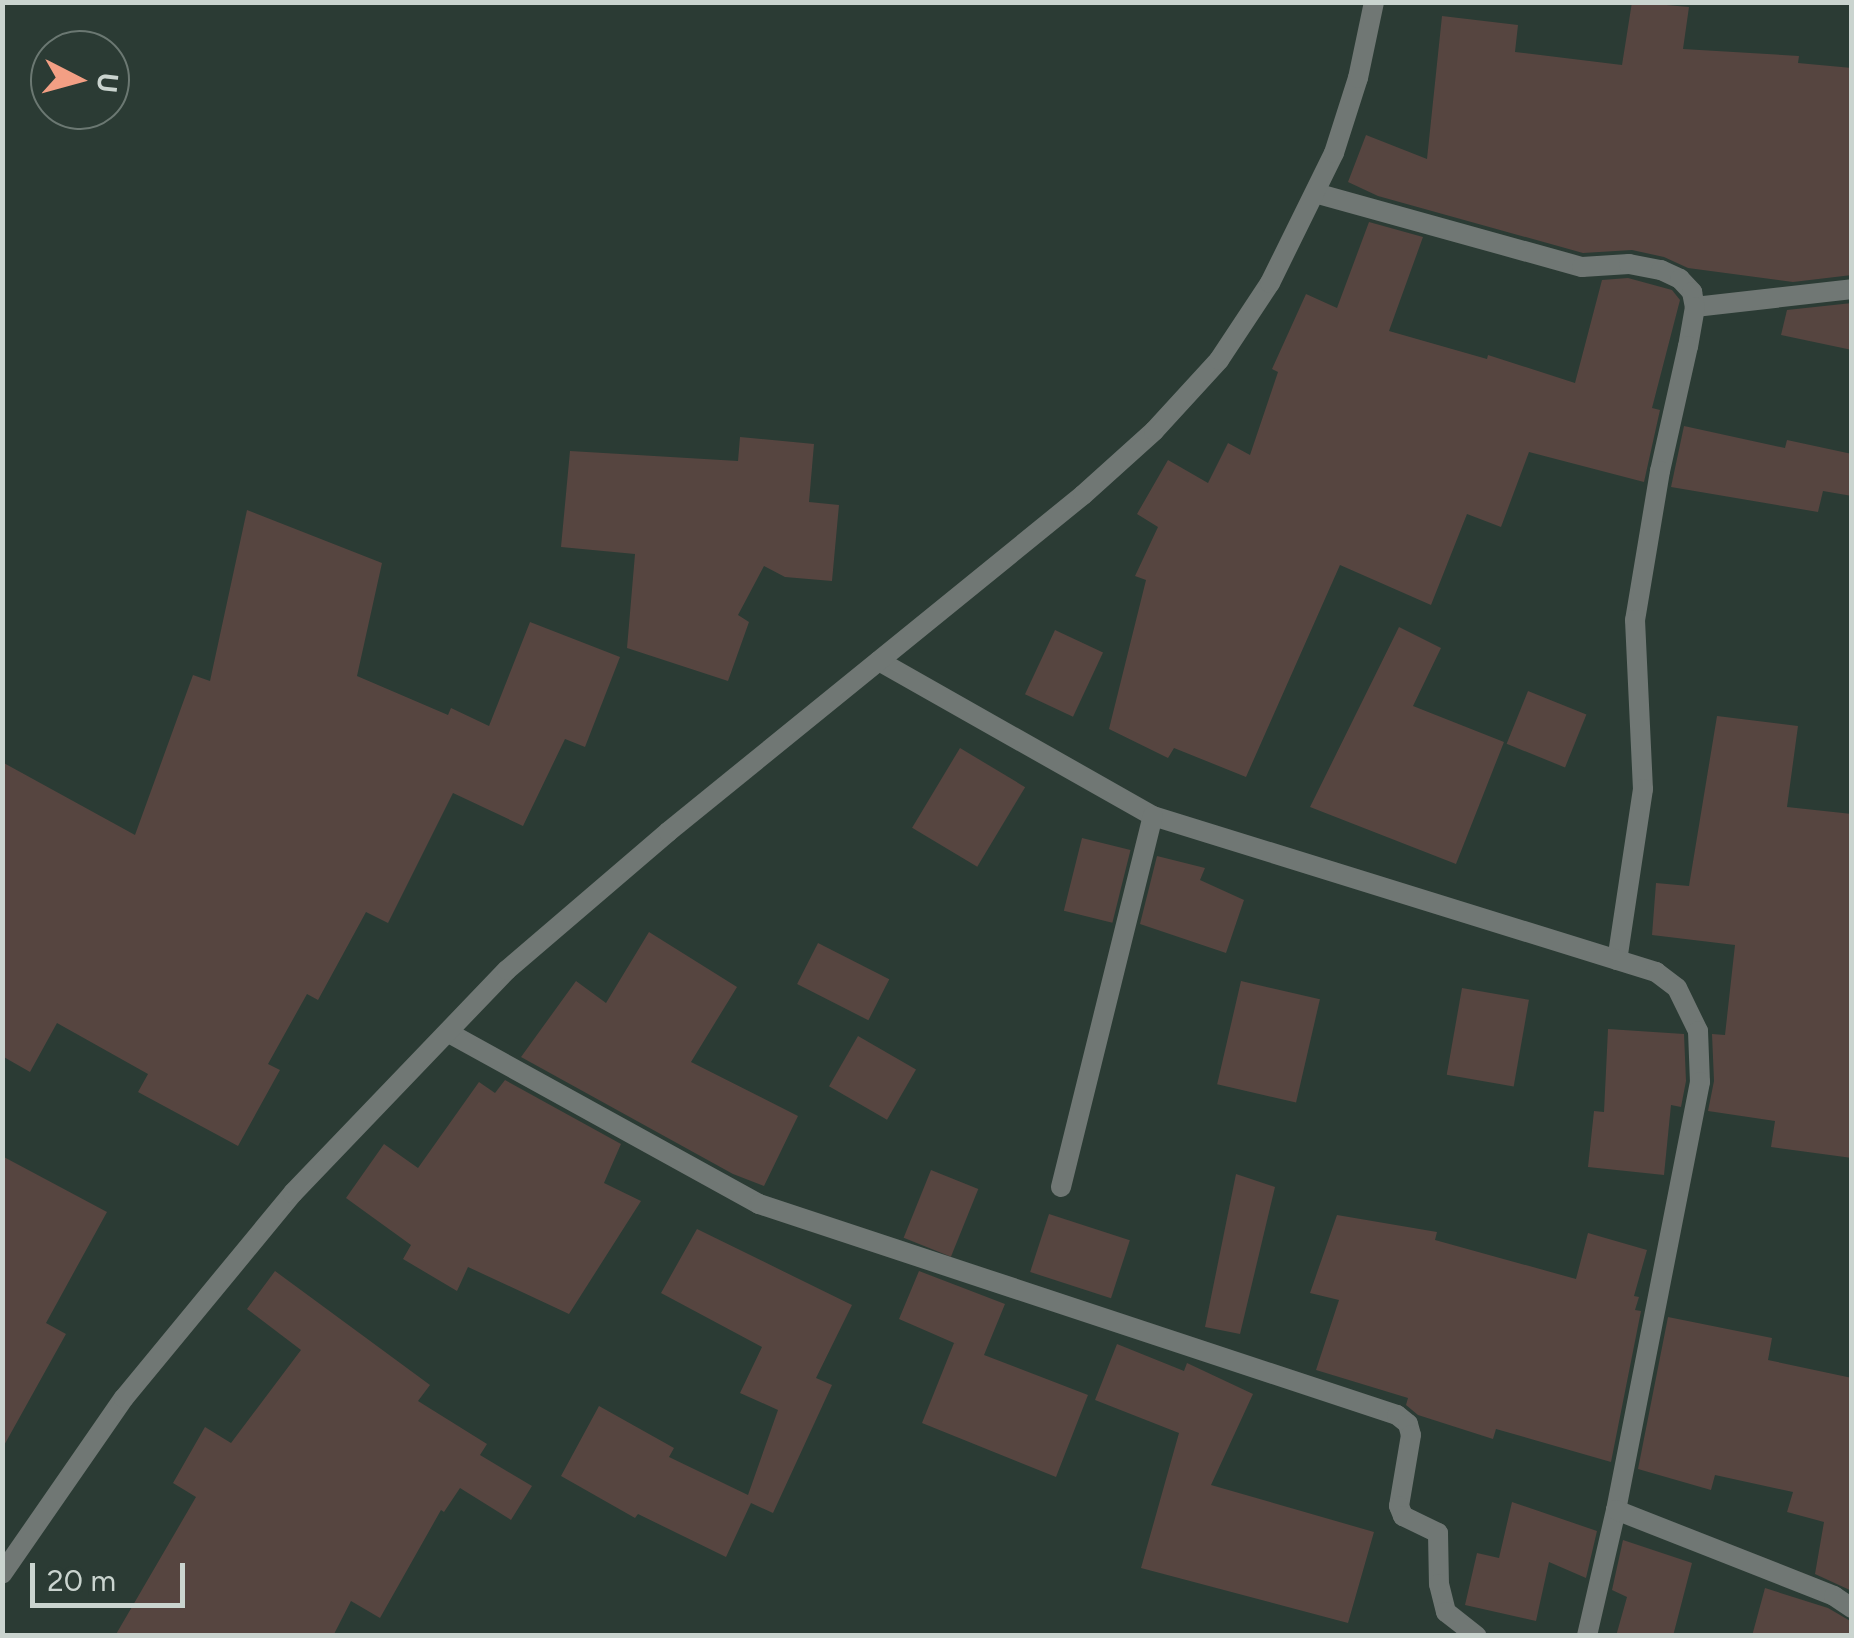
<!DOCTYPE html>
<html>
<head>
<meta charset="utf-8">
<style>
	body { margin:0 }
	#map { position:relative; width:1854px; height:1638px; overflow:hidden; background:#2b3b34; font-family:Figtree,sans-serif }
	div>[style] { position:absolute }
	.building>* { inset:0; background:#564540; transform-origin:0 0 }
	.service>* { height:20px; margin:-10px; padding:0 10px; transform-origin:10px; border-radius:10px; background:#707774 }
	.minor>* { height:20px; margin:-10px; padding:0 10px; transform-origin:10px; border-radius:10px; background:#707774 }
	.tertiary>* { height:20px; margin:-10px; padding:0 10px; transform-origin:10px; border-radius:10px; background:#707774 }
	span { translate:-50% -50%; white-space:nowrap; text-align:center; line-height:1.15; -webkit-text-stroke:8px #2b3b34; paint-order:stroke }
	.frame { position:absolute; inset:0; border:5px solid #cad4cf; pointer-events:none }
	.north { position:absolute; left:30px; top:30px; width:100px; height:100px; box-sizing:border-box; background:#2b3b34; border:2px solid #6b7872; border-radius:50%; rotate:96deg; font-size:28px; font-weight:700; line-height:40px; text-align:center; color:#cad4cf }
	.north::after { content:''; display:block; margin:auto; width:35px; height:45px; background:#f39f84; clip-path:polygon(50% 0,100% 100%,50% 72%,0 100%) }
	.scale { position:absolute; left:30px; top:1563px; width:155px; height:45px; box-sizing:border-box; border:5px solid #cad4cf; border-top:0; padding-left:12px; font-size:30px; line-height:35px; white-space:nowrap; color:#cad4cf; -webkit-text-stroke:8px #2b3b34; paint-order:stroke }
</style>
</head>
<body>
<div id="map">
	<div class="building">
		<div style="clip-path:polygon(1632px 2px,1689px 7px,1683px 49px,1799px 56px,1798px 63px,1852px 68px,1852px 275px,1793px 282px,1688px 268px,1664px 257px,1632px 250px,1583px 253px,1378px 196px,1348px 182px,1366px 135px,1427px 159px,1442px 16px,1518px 25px,1515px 52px,1622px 65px)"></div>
		<div style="clip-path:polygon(1369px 222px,1423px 237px,1389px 331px,1487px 359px,1488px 355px,1575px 383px,1602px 280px,1628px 278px,1672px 290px,1680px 300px,1652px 408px,1660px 410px,1644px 482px,1529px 452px,1501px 527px,1467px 514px,1431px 605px,1340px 565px,1246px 777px,1174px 748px,1168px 758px,1109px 729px,1146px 580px,1135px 576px,1158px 527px,1137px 514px,1168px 460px,1208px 483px,1228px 443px,1250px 455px,1278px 372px,1272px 369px,1306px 294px,1337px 308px)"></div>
		<div style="clip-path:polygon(1852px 303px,1852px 350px,1781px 335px,1787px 310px)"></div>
		<div style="clip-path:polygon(1684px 426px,1785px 448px,1787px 440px,1852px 454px,1852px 496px,1823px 491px,1818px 512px,1671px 487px)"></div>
		<div style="clip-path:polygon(740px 437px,814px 444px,809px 502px,839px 505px,832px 581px,785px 577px,764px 566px,738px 615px,749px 622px,728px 681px,627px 648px,635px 554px,561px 547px,570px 451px,738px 461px)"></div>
		<div style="clip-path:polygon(247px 510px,382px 563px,357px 676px,448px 715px,451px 708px,489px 726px,530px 622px,620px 657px,585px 747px,565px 739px,523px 826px,453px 793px,388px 923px,366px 912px,318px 1000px,307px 994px,268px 1064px,280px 1070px,238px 1146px,138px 1092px,148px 1074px,57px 1023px,30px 1072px,2px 1056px,2px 762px,135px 835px,193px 675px,210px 681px)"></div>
		<div style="clip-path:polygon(1399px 627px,1441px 648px,1413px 706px,1504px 742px,1456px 864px,1310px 807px)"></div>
		<div style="left:1055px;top:630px;width:53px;height:71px;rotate:25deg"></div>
		<div style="left:1528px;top:691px;width:63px;height:57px;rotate:22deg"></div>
		<div style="clip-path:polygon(1717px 716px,1798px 726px,1787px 807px,1852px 814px,1852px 1158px,1771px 1147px,1775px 1121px,1708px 1111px,1714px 1081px,1712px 1034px,1725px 1035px,1735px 945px,1652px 935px,1656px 883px,1689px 886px)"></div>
		<div style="left:960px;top:748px;width:76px;height:93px;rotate:31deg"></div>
		<div style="left:1082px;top:838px;width:50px;height:75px;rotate:14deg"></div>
		<div style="clip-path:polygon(1157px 856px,1205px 868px,1200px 880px,1244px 900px,1226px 953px,1140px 924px)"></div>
		<div style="clip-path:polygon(649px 932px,737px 987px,691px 1062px,798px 1116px,764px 1186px,733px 1174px,521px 1057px,576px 981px,606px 1003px)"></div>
		<div style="left:818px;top:943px;width:80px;height:46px;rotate:27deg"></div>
		<div style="left:1241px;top:981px;width:81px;height:106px;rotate:13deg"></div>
		<div style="left:1462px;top:988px;width:68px;height:88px;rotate:10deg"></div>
		<div style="clip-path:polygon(1608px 1029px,1684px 1034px,1686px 1081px,1681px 1107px,1671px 1105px,1664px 1175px,1588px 1167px,1594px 1111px,1604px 1112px)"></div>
		<div style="left:858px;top:1036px;width:67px;height:58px;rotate:30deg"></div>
		<div style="clip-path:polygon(505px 1080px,621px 1144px,604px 1183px,641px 1201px,569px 1314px,468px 1267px,457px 1291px,403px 1259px,411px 1245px,346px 1198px,384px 1144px,418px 1168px,479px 1082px,495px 1093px)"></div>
		<div style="clip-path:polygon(2px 1156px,107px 1212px,46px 1323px,66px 1334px,2px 1449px)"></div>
		<div style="left:931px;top:1170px;width:51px;height:73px;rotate:22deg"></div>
		<div style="clip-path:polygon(1236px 1174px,1275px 1187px,1240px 1334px,1205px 1327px)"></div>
		<div style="left:1049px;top:1214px;width:85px;height:61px;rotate:18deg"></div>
		<div style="clip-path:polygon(1337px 1215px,1437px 1232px,1435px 1240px,1576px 1279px,1588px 1233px,1647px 1250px,1634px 1296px,1639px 1297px,1635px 1310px,1641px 1311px,1611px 1462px,1496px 1429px,1493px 1439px,1418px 1415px,1406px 1405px,1408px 1398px,1316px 1370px,1339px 1300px,1310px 1293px)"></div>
		<div style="clip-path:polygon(697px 1229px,852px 1305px,816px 1378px,832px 1385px,773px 1513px,751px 1503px,726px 1557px,638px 1514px,635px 1518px,561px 1476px,599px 1406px,674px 1448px,669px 1457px,748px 1495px,778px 1410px,740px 1393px,762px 1347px,661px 1293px)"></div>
		<div style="clip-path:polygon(275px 1271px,430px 1385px,418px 1401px,487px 1444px,480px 1455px,532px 1486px,511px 1520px,460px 1488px,444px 1512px,441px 1510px,380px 1618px,351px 1601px,333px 1636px,115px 1636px,196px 1497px,173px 1483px,205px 1427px,231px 1443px,301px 1350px,247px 1309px)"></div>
		<div style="clip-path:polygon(919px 1271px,1005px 1304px,984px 1355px,1088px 1395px,1056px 1477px,922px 1423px,954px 1343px,961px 1346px,899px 1319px)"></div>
		<div style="clip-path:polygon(1668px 1317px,1772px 1338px,1768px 1360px,1852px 1378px,1852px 1591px,1815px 1574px,1824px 1522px,1787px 1512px,1793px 1492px,1715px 1475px,1711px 1490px,1638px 1469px)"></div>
		<div style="clip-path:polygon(1117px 1344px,1184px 1371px,1187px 1363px,1253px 1394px,1211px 1485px,1374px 1532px,1348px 1623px,1141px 1568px,1179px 1433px,1095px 1400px)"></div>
		<div style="clip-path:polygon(1512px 1502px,1597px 1531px,1586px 1578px,1549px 1562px,1536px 1621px,1465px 1605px,1477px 1553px,1499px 1558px)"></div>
		<div style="clip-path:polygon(1623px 1540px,1692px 1563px,1673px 1636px,1616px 1636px,1627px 1597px,1612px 1590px)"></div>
		<div style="clip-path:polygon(1765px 1588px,1828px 1608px,1852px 1622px,1852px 1636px,1752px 1636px)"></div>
	</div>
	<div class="service">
		<div style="left:1695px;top:307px;width:158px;rotate:-6.5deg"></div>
	</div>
	<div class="minor">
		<div style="left:1315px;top:193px;width:277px;rotate:15.5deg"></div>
		<div style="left:1582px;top:267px;width:47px;rotate:-3.7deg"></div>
		<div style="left:1629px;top:264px;width:33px;rotate:11deg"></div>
		<div style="left:1661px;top:270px;width:21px;rotate:25deg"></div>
		<div style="left:1680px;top:279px;width:18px;rotate:47deg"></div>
		<div style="left:1692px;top:292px;width:15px;rotate:79deg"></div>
		<div style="left:1695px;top:307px;width:40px;rotate:100deg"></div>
		<div style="left:1688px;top:346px;width:128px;rotate:102.6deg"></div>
		<div style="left:1660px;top:471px;width:151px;rotate:99.5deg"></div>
		<div style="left:1635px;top:620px;width:169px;rotate:87.3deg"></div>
		<div style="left:1643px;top:789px;width:173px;rotate:98.6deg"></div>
		<div style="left:879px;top:661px;width:315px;rotate:29.5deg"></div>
		<div style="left:1153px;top:816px;width:527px;rotate:17.23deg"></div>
		<div style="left:1656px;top:972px;width:26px;rotate:37deg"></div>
		<div style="left:1677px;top:988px;width:48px;rotate:64deg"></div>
		<div style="left:1698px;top:1031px;width:51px;rotate:87.8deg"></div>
		<div style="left:1700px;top:1082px;width:436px;rotate:101.1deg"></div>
		<div style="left:1616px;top:1510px;width:129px;rotate:103deg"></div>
		<div style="left:449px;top:1033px;width:354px;rotate:28.9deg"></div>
		<div style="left:759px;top:1204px;width:672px;rotate:18.3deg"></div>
		<div style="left:1397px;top:1415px;width:14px;rotate:39deg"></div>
		<div style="left:1408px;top:1424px;width:11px;rotate:75deg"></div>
		<div style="left:1411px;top:1435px;width:72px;rotate:99.6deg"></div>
		<div style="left:1399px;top:1506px;width:11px;rotate:68deg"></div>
		<div style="left:1403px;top:1516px;width:39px;rotate:26deg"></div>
		<div style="left:1438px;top:1533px;width:51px;rotate:88.9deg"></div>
		<div style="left:1439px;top:1584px;width:29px;rotate:76deg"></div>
		<div style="left:1446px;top:1612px;width:39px;rotate:38deg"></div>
		<div style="left:1061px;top:1187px;width:382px;rotate:-76.1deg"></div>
		<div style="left:1616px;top:1510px;width:234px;rotate:21.5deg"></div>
		<div style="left:1834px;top:1596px;width:22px;rotate:34deg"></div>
	</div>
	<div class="tertiary">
		<div style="left:2px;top:1574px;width:214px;rotate:-55.3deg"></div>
		<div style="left:124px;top:1398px;width:266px;rotate:-50.5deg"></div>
		<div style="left:293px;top:1193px;width:309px;rotate:-46.2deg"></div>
		<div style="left:507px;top:970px;width:212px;rotate:-40.6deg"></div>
		<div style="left:668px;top:832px;width:535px;rotate:-39.08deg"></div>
		<div style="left:1083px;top:495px;width:96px;rotate:-42deg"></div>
		<div style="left:1154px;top:431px;width:96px;rotate:-47.5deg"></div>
		<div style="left:1219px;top:360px;width:92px;rotate:-56.5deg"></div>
		<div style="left:1270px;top:283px;width:145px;rotate:-63.8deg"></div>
		<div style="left:1334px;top:153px;width:79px;rotate:-72.3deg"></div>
		<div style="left:1358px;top:78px;width:78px;rotate:-78.1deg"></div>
	</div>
	<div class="frame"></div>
	<div class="north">U</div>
	<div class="scale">20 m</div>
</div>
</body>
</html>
